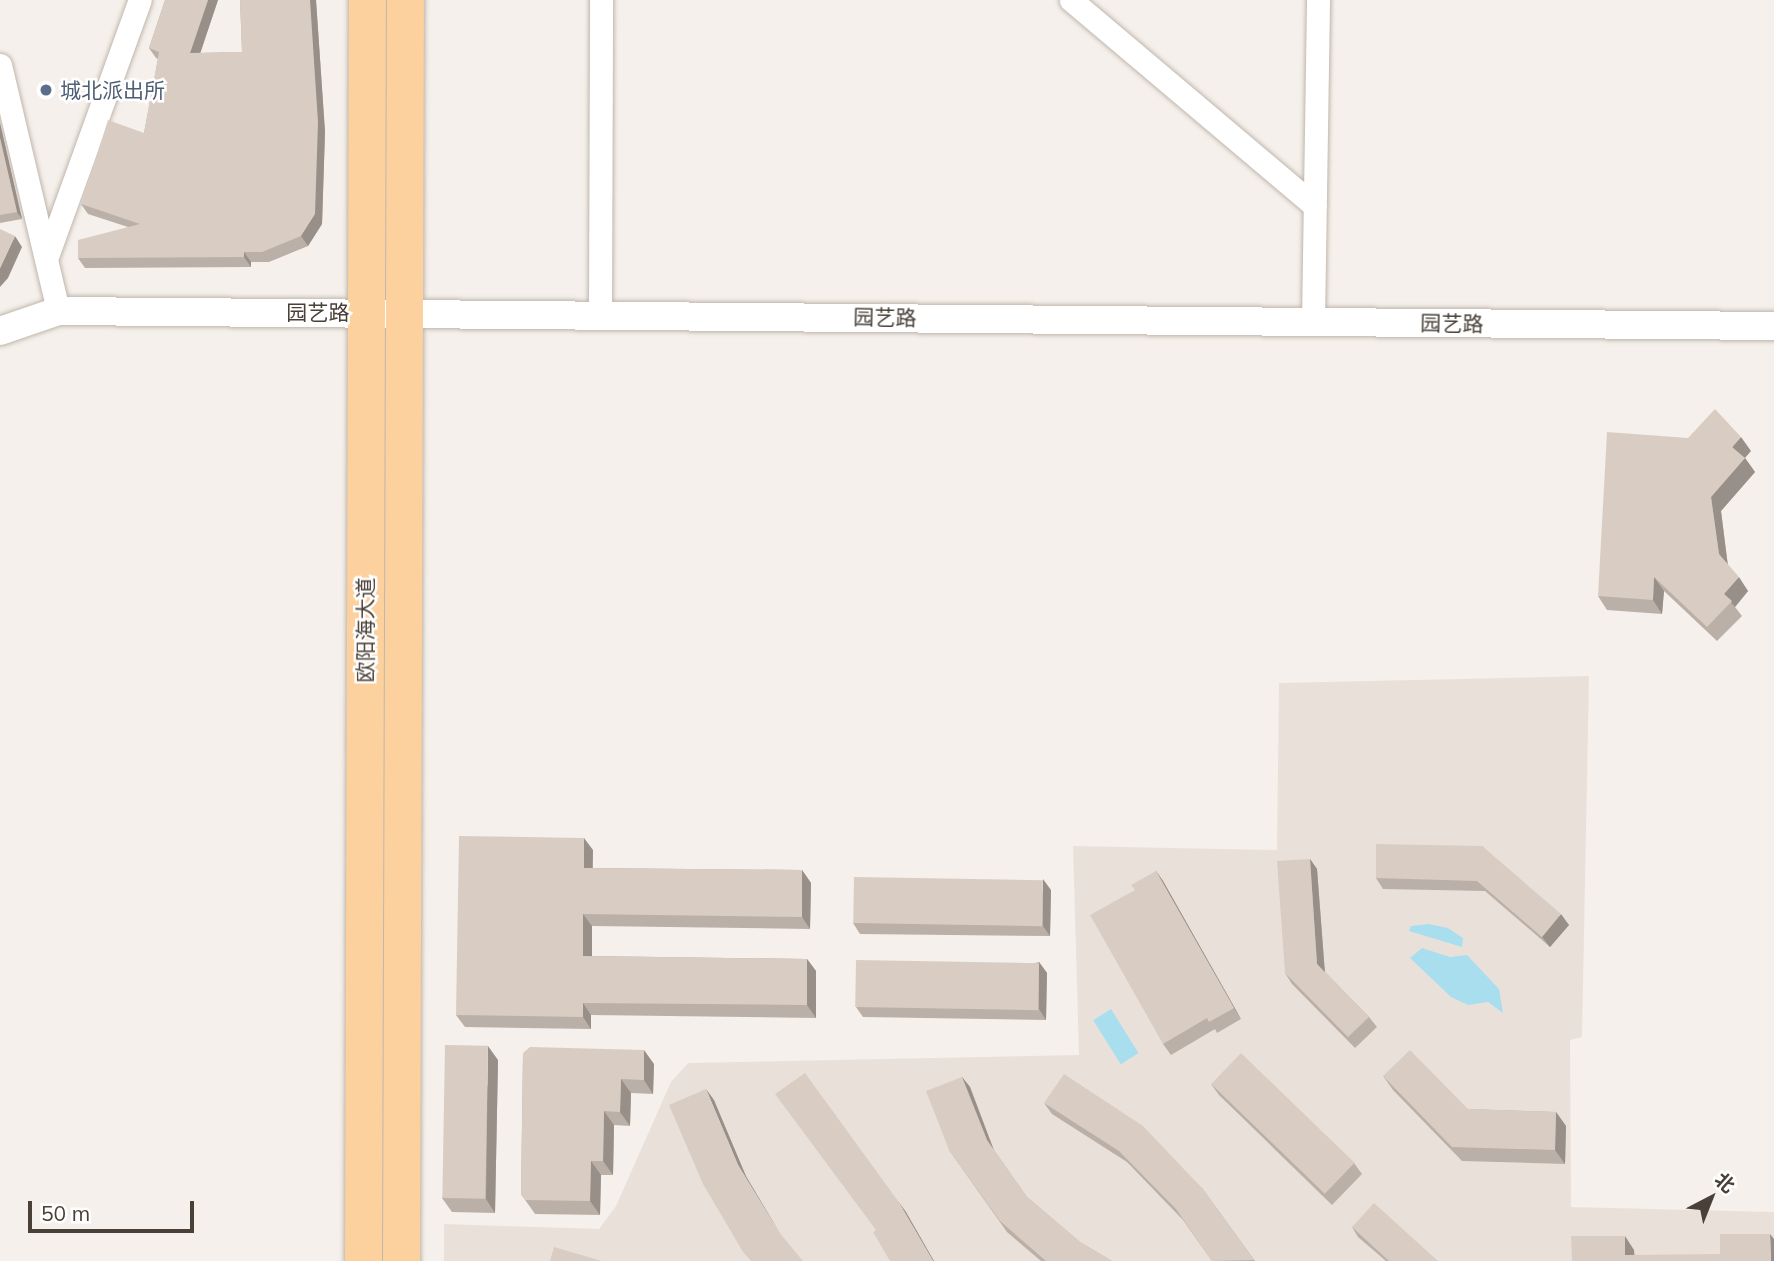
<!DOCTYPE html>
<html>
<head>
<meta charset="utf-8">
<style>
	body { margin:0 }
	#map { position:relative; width:1774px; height:1261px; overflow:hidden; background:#f5f0eb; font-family:Mulish,"Noto Sans SC",sans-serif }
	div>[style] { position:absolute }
	.residential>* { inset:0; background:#e9e1d9 }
	.water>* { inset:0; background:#a9deef; transform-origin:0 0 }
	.roads { filter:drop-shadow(0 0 2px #c0b6ad) drop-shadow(0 0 2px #c0b6ad) }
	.minor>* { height:23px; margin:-11.5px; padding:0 11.5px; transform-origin:11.5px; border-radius:11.5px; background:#fff }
	.tertiary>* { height:28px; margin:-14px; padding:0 14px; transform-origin:14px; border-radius:14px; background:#fff }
	.primary>* { height:37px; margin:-18.5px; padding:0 18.5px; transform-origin:18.5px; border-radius:18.5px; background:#fcd19d }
	.wall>* { inset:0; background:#bbb0a8 }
	.shaded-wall>* { inset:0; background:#989088 }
	.building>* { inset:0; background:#d9cdc3; transform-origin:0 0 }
	.dots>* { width:19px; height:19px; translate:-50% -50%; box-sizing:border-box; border:4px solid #fff; border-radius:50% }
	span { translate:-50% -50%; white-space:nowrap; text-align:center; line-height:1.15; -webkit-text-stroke:5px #fff; paint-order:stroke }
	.service-label { font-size:21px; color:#4e5e75 }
	.left { translate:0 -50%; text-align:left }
	.street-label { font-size:21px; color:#494038 }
	.north { position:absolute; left:1676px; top:1163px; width:70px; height:70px; -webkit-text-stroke:5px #fff; paint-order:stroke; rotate:42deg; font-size:19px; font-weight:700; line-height:28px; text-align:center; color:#494038 }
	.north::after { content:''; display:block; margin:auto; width:24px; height:32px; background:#494038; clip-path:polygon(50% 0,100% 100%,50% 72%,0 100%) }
	.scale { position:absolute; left:28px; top:1201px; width:166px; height:32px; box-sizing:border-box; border:4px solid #494038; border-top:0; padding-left:9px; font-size:21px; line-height:24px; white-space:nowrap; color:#494038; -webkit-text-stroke:5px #fff; paint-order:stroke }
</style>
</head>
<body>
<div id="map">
	<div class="residential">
		<div style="clip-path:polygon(1589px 676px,1582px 1037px,1570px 1040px,1571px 1207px,1774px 1212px,1774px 1261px,444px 1261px,444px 1224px,599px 1229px,616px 1206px,671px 1082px,688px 1063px,1079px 1055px,1073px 846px,1277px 850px,1279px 683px)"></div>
	</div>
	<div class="water">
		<div style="clip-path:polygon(1429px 924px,1448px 928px,1463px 938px,1462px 947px,1409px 931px,1411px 926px)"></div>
		<div style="clip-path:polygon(1422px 948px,1450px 957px,1467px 955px,1499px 989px,1503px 1013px,1488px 1002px,1468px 1005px,1451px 997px,1410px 958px)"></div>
		<div style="left:1111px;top:1009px;width:52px;height:21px;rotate:58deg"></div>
	</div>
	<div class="roads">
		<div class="minor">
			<div style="left:1071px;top:0;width:319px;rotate:40.2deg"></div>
			<div style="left:0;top:65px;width:253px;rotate:76.7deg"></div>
			<div style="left:46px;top:259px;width:276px;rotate:-70.1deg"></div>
			<div style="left:600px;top:314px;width:314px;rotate:-89.8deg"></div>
			<div style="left:1313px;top:321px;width:321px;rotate:-89.1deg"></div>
		</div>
		<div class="tertiary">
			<div style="left:0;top:331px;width:61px;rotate:-19deg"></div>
			<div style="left:58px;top:311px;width:1716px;rotate:0.5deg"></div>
		</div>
		<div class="primary">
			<div style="left:363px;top:1261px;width:1261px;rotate:-89.82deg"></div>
			<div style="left:401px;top:1261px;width:1261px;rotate:-89.82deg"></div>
		</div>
	</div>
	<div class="wall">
		<div style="clip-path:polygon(165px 0,218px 0,200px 53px,242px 52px,240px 0,316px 0,325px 132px,322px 224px,308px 246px,269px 262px,251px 262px,251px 267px,85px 268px,78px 258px,128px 227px,88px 214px,81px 204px,144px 133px,158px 59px,156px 58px,149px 48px)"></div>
		<div style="clip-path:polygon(0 123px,22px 219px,0 223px)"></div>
		<div style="clip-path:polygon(1751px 451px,1745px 458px,1755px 472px,1721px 511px,1728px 565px,1748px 591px,1735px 607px,1742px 616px,1717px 641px,1664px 591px,1662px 614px,1607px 610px,1598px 596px)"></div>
		<div style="clip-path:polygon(1482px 846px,1569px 925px,1550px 947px,1485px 891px,1383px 889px,1376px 878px)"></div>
		<div style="clip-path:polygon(593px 850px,593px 868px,802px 870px,811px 883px,810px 929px,592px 926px,592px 956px,807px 959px,816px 971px,816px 1018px,591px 1015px,591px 1029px,465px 1027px,456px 1015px)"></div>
		<div style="clip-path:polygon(1310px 859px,1317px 869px,1325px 972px,1369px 1017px,1377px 1027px,1355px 1048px,1292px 984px,1285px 973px)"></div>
		<div style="clip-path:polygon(1156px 871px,1163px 881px,1241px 1019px,1217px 1033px,1215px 1029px,1171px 1055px,1163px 1044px,1135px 890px)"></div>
		<div style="clip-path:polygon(1051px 890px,1050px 936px,860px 934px,853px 923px)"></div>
		<div style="clip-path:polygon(1039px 962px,1047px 973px,1046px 1020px,863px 1017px,856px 1007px)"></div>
		<div style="clip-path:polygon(523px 1053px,654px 1064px,653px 1094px,631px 1093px,630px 1126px,614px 1125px,613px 1175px,601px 1175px,600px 1215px,535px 1214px,521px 1194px)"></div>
		<div style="clip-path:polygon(498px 1060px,495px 1213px,452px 1212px,442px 1198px)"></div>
		<div style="clip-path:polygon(1383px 1076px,1468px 1109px,1556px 1112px,1566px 1126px,1565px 1164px,1462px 1161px,1393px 1090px)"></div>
		<div style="clip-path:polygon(962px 1077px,970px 1087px,994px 1150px,1027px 1197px,1080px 1242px,1112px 1261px,1041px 1261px,1007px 1232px,949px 1150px)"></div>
		<div style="clip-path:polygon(1211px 1084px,1354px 1163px,1362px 1174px,1332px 1205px,1219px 1095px)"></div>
		<div style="clip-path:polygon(1044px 1103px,1202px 1188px,1255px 1261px,1212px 1261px,1183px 1220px,1127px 1162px,1052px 1114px)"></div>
		<div style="clip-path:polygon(1352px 1227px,1438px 1261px,1386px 1261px,1358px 1237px)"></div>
	</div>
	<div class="shaded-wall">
		<div style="clip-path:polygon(208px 0,218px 0,197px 63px,190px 53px)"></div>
		<div style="clip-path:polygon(310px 0,316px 0,325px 132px,322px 224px,308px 246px,301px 236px)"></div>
		<div style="clip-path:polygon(0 123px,22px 219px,17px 212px,0 138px)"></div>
		<div style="clip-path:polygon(15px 236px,22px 247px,8px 278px,0 287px,0 268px)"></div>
		<div style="clip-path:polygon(244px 252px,251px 262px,251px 267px,244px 257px)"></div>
		<div style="clip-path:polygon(1741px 437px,1751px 451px,1742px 461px,1732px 447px)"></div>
		<div style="clip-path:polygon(1745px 458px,1755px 472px,1721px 511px,1728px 568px,1719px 554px,1711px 497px)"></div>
		<div style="clip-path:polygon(1654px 577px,1664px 591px,1662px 614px,1653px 600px)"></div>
		<div style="clip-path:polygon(1739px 577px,1748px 591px,1735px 607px,1724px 594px)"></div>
		<div style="clip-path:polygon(584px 838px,593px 850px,592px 880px,584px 868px)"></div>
		<div style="clip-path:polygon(1310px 859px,1317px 869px,1325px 975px,1317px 964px)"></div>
		<div style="clip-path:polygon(802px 870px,811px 883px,810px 929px,802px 917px)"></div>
		<div style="clip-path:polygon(1156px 871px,1163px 881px,1241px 1019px,1234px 1008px)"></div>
		<div style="clip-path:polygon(1043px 879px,1051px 890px,1050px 936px,1043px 926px)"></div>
		<div style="clip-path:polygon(583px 914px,592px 926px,592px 968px,583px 956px)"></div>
		<div style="clip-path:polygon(1561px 914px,1569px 925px,1550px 947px,1542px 937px)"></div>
		<div style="clip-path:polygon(807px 959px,816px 971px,816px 1018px,807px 1005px)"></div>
		<div style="clip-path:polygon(1039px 962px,1047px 973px,1046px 1020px,1039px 1009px)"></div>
		<div style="clip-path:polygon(583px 1003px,591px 1015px,591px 1029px,583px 1017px)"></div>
		<div style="clip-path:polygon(488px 1046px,498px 1060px,495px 1213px,486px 1199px)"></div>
		<div style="clip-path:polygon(644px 1050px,654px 1064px,653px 1094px,644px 1080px)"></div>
		<div style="clip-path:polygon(962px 1077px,970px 1087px,994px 1151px,987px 1140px)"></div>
		<div style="clip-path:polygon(621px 1079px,631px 1093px,630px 1126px,620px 1112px)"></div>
		<div style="clip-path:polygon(706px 1089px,714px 1100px,746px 1176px,785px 1242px,738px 1165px)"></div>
		<div style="clip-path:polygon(604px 1111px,614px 1125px,613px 1175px,603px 1161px)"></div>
		<div style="clip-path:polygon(1556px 1112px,1566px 1126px,1565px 1164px,1555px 1150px)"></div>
		<div style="clip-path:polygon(591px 1161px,601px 1175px,600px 1215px,590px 1201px)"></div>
		<div style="clip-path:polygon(898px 1201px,906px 1212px,934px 1261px,933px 1261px)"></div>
		<div style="clip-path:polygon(1770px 1234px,1774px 1239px,1774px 1261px,1771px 1261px)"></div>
		<div style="clip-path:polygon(1625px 1236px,1634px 1250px,1635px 1261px,1625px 1255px)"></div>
	</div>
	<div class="building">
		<div style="clip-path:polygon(165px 0,208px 0,190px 53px,242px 52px,240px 0,310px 0,318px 122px,315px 214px,301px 236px,262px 252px,244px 252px,244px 257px,78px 258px,78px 240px,140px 224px,81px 204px,108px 120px,144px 133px,159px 52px,149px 48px)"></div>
		<div style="clip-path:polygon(0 138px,17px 212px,0 215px)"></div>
		<div style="clip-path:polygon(0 229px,15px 236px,0 268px)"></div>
		<div style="clip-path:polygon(1715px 409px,1741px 437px,1732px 447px,1745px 458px,1711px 497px,1719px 554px,1739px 577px,1724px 594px,1732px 601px,1707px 627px,1654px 577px,1653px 600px,1598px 596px,1607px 432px,1688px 438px)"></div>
		<div style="clip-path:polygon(459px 836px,584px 838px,584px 868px,802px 870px,802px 917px,583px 914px,583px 956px,807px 959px,807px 1005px,583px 1003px,583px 1017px,456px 1015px)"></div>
		<div style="clip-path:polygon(1376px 844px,1482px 846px,1561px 914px,1542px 937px,1477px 881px,1376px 878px)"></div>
		<div style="clip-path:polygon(1310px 859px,1317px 964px,1369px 1017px,1348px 1037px,1285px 973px,1277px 861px)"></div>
		<div style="clip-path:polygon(1156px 871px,1234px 1008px,1209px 1022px,1207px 1018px,1163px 1044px,1090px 915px,1135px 890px,1131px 885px)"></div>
		<div style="left:854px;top:877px;width:189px;height:46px;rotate:1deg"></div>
		<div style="left:856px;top:960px;width:183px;height:47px;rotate:1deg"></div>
		<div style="left:445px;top:1045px;width:43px;height:153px;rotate:1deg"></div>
		<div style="clip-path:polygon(530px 1047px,644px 1050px,644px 1080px,621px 1079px,620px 1112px,604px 1111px,603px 1161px,591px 1161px,590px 1201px,525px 1200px,521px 1194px,523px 1053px)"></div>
		<div style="clip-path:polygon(1410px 1050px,1468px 1109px,1556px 1112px,1555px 1150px,1452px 1147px,1383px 1076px)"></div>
		<div style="left:1241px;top:1053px;width:158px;height:43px;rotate:44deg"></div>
		<div style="clip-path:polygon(805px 1073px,898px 1201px,933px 1261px,890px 1261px,873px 1232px,876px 1230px,775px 1094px)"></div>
		<div style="clip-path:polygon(1064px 1074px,1143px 1126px,1202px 1188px,1254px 1260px,1212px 1261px,1176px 1209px,1119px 1151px,1044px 1103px)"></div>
		<div style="clip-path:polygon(962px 1077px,987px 1140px,1027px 1197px,1080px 1242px,1112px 1261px,1046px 1261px,1000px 1221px,949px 1150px,926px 1091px)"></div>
		<div style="clip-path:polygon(706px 1089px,738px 1165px,778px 1231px,803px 1261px,751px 1261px,743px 1252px,703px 1184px,669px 1105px)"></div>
		<div style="clip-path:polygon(1374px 1203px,1438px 1261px,1389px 1261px,1352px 1227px)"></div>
		<div style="clip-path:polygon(1720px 1234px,1770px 1234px,1771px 1261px,1572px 1261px,1571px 1236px,1625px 1236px,1625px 1255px,1720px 1254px)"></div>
		<div style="clip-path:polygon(554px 1247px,602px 1261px,550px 1261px)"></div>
	</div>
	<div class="dots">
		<div style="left:46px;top:90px;background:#5c6f8a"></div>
	</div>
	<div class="service-label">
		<span class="left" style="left:60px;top:90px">城北派出所</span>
	</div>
	<div class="street-label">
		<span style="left:318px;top:312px">园艺路</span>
		<span style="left:885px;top:317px;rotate:1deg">园艺路</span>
		<span style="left:1452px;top:323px;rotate:1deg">园艺路</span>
		<span style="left:365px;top:630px;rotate:-90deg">欧阳海大道</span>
	</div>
	<div class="north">北</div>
	<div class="scale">50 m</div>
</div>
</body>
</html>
